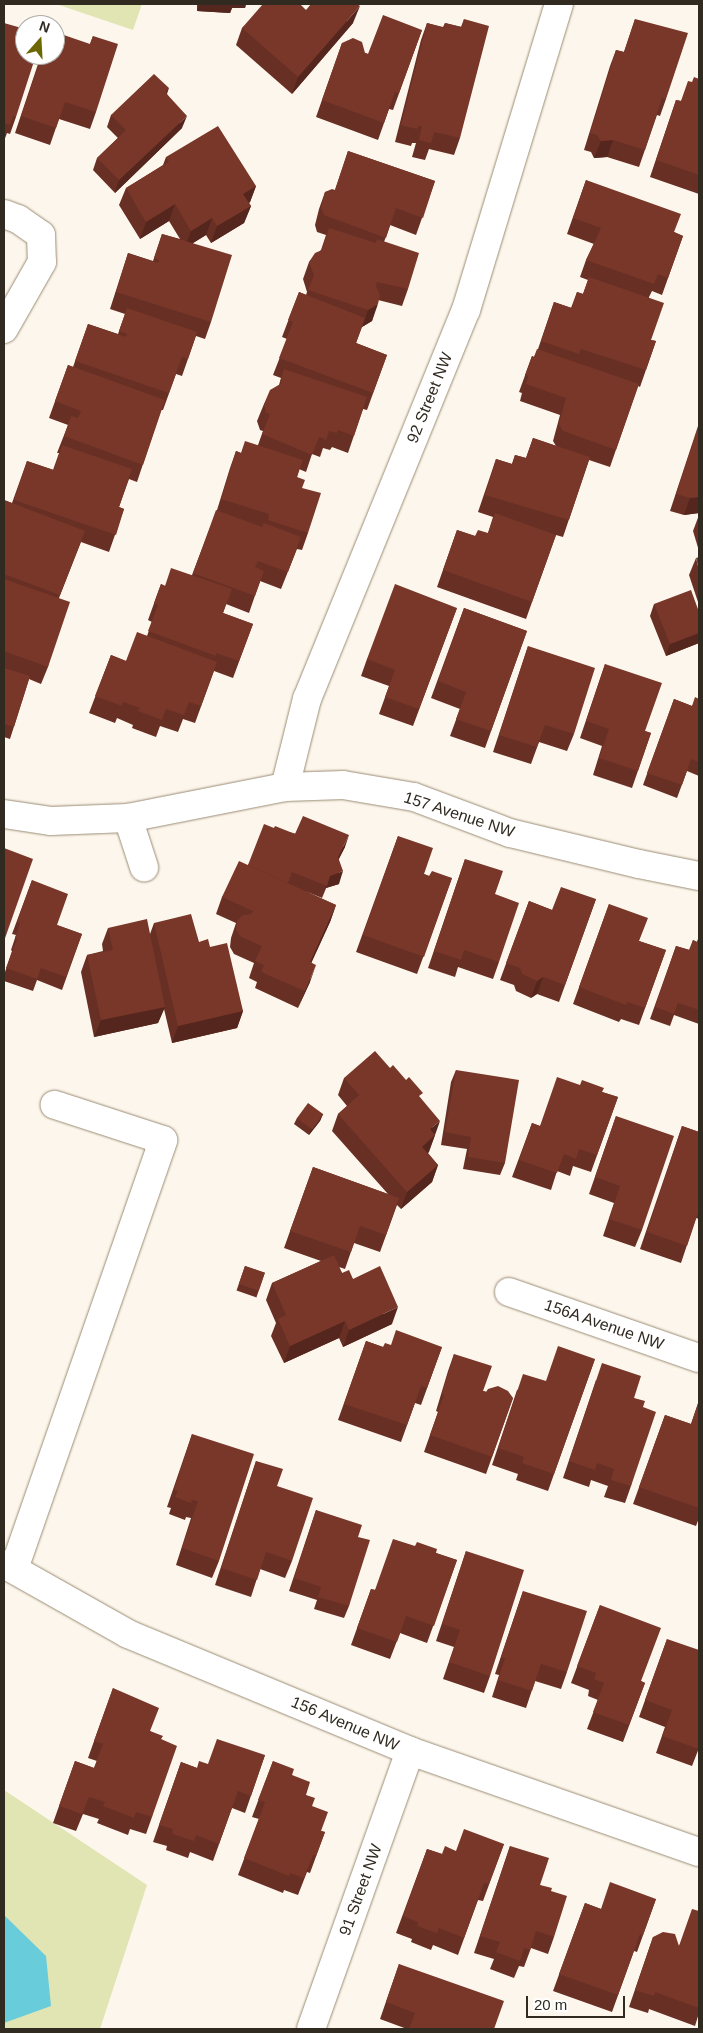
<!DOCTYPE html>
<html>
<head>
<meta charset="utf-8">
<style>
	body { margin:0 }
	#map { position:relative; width:703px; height:2033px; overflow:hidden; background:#fdf6ec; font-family:Helvetica,sans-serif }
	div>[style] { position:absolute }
	.green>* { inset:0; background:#e1e5b3 }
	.water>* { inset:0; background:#68ccdb }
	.roads { filter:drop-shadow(0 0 1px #9a8c74) drop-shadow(0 0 1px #9a8c74) }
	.minor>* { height:28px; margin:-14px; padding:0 14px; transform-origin:14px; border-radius:14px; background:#fff }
	.wall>* { inset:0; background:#682f24; transform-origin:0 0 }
	.shaded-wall>* { inset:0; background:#55261d }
	.building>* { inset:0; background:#79372a; transform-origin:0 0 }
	span { translate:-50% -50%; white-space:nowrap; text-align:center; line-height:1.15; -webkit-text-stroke:5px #fff; paint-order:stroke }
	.street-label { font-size:16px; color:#302a21 }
	.frame { position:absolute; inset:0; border:5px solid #302a21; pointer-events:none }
	.north { position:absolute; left:15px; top:15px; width:50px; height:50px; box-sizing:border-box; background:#fff; border:1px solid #acaaa6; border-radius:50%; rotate:19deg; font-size:14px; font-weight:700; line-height:20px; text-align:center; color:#302a21 }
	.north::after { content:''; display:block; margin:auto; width:18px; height:22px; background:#6c6700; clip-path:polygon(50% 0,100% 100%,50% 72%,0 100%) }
	.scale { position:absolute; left:526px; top:1996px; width:99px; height:22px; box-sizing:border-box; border:2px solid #302a21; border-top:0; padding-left:6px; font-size:15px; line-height:18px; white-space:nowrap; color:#302a21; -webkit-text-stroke:4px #fff; paint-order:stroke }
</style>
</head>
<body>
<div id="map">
	<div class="green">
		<div style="clip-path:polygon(56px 4px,142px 4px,133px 30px)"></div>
		<div style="clip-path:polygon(4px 1790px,147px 1885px,100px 2029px,4px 2029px)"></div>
	</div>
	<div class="water">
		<div style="clip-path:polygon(4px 1915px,46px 1956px,51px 2006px,4px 2023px)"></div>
	</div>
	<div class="roads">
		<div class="minor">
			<div style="left:4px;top:214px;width:15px;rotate:20deg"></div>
			<div style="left:18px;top:219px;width:28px;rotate:35deg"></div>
			<div style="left:41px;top:235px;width:27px;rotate:88deg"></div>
			<div style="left:42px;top:262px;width:77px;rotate:119.6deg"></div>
			<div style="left:285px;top:787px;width:91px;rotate:-76deg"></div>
			<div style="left:307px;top:699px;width:420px;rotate:-67.8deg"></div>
			<div style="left:466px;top:310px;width:320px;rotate:-73.1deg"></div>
			<div style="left:4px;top:814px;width:48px;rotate:8.5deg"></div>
			<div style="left:51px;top:821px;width:77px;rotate:-2.2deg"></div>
			<div style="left:128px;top:818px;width:160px;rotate:-11.2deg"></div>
			<div style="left:285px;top:787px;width:58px;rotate:-2deg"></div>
			<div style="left:343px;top:785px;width:72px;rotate:9.6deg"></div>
			<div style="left:414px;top:797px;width:103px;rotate:20.6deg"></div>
			<div style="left:510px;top:833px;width:133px;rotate:13.5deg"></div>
			<div style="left:639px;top:864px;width:61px;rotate:11.3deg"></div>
			<div style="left:128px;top:818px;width:52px;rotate:71.9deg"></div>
			<div style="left:509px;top:1292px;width:201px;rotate:19.2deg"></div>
			<div style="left:4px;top:1564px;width:142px;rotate:29.4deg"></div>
			<div style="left:128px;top:1634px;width:305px;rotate:22.5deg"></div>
			<div style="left:410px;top:1751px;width:306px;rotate:19.3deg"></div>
			<div style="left:14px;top:1569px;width:454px;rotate:-70.8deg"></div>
			<div style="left:163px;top:1140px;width:114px;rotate:-162deg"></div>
			<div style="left:311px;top:2029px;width:295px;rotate:-70.4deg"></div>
		</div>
	</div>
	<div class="wall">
		<div style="clip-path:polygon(197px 4px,246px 4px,245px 8px,232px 8px,230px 13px,197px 11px)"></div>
		<div style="clip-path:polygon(270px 4px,306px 10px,353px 23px,292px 94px,236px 45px,242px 28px)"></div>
		<div style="clip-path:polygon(464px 19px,460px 138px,454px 155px,429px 149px,425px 160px,412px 157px,416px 143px,412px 143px,411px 146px,395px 142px,421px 40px,427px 23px,443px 27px,445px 23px,461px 27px)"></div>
		<div style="clip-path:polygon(635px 19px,666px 99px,660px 116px,657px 115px,639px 167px,607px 157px,594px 158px,591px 152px,584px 150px,610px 66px,616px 50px,624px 52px)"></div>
		<div style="clip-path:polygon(4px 23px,16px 117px,10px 134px,7px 133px,4px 141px)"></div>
		<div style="clip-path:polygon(422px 30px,393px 110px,389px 109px,378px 140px,316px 117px,342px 43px,368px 54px)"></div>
		<div style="clip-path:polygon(93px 36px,96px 112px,90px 129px,59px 119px,50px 145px,15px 133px,41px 55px,55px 55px,90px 44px)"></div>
		<div style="clip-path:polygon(699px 79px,699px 194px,650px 177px,676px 100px,681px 101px)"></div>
		<div style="clip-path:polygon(169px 88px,167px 94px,182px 128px,115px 193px,93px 170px,97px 158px,118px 138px,107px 127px,111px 115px)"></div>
		<div style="clip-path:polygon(348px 151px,435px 181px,416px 235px,390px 225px,384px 242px,408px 289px,402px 306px,378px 300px,372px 321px,362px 327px,356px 343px,387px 355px,367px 410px,363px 409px,348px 453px,332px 447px,330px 450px,323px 448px,320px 457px,312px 454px,306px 472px,299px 469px,297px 477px,302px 488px,308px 533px,302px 550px,297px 549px,281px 589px,260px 581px,249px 613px,226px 604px,223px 613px,253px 624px,233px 678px,214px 671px,195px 723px,183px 719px,178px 732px,160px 726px,156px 737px,132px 728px,133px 725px,117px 718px,115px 723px,89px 713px,111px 655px,126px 661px,147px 636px,152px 622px,148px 620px,161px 584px,165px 586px,192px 575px,217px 510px,230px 468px,236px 451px,241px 453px,258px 445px,263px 431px,260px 430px,257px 421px,264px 404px,279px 385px,281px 378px,273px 375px,287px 339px,282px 337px,299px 292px,306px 295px,307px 292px,303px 279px,309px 262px,321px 250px,326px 235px,317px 232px,315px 225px,319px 209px,325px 192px,335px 190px)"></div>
		<div style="clip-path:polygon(166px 157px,256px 186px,250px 202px,249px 203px,251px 206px,244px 223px,211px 243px,206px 235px,193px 243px,211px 322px,205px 339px,196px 336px,182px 376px,176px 374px,163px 410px,161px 410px,137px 482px,129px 479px,119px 507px,124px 509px,109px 552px,81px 542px,59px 598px,48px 667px,41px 684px,29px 679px,10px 739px,4px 737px,4px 500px,12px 503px,27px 461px,53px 470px,59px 453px,57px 453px,68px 425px,49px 418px,68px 365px,73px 367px,88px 324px,118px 334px,125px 314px,110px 309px,128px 253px,153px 261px,162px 234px,180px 239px,169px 221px,140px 239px,119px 205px,126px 188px,163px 165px)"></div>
		<div style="clip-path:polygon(586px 180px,674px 232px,683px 236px,662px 295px,652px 291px,649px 297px,651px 340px,656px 341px,640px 387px,638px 386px,610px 467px,589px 460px,563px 537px,556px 535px,526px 619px,437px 587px,457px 530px,475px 536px,488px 533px,493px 517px,478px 512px,496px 459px,512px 464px,515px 455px,526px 458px,533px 438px,556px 446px,553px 441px,560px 415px,520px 401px,522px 393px,519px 392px,532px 356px,534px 357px,538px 349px,554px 302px,571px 308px,577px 292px,583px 294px,588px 280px,580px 277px,586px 260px,594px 244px,567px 234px)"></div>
		<div style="clip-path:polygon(699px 423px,699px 513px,684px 515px,670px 511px)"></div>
		<div style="clip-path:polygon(699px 515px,699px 551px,693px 531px)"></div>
		<div style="clip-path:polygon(696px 558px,699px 570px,699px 602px,698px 602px,689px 575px)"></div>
		<div style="clip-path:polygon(654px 604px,699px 612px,699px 643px,666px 656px,650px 616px)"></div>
		<div style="clip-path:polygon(457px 608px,413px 726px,379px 714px,389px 686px,361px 676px,367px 659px)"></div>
		<div style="clip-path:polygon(464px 608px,527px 631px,485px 748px,450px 736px,460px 709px,431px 698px)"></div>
		<div style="clip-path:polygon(528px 646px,574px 734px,567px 751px,539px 742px,531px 764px,493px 752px)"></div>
		<div style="clip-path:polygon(605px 664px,645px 731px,651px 733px,632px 788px,593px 775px,602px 746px,580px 738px)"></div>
		<div style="clip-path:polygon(674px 699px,692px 706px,699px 699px,699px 776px,687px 771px,677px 798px,643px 785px)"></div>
		<div style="clip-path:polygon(274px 828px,345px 847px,339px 859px,339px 884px,326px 888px,322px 898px,305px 891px,336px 905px,330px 922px,311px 963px,310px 982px,298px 1008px,255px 988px,257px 982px,249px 978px,254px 963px,234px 954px,230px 947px,231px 938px,236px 923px,216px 914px,222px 897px,248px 865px)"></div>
		<div style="clip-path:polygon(398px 836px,424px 874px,429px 876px,452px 878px,417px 974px,356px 952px)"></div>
		<div style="clip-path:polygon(465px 859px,499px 962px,493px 979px,458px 967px,455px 977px,428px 968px)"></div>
		<div style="clip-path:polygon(32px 880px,57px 925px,82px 934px,62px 990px,37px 980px,33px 991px,4px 981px,4px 975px,12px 951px,11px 950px,16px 935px,12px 934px)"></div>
		<div style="clip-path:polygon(596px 899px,559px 1002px,537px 994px,531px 998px,516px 991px,514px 985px,500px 980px,529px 901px,552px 910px)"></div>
		<div style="clip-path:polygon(609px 904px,639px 941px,666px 950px,639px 1025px,621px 1019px,619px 1022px,573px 1004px)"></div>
		<div style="clip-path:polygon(154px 923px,199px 942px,210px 947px,243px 1011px,237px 1028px,172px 1043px,164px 1009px,158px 1023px,94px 1037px,81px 972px,87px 955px,103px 951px,102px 944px,108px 928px,150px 934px)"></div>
		<div style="clip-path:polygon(699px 936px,699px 1024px,674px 1015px,670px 1026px,650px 1019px,676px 946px,689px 950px,693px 940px,697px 942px)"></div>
		<div style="clip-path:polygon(390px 1068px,421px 1099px,435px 1135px,428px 1153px,438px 1165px,432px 1182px,401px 1209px,397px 1205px,380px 1252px,354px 1243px,345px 1269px,339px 1267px,342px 1273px,353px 1279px,392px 1324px,343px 1347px,339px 1338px,284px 1363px,271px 1336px,276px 1323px,266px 1300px,272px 1283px,321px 1261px,284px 1248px,313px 1167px,388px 1194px,332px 1131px,338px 1114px,347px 1106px,338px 1095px,344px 1078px)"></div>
		<div style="clip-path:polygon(456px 1070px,505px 1163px,500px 1175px,463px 1169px,467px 1149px,441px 1145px,451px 1082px)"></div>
		<div style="clip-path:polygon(580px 1085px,618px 1097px,591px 1172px,573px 1166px,570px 1176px,557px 1171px,551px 1190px,512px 1177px,532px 1123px,540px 1126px)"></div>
		<div style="clip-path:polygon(323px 1114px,320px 1121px,309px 1135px,294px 1124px,297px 1118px)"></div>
		<div style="clip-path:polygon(616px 1116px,642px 1230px,635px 1247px,603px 1236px,614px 1203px,589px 1194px)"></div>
		<div style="clip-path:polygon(682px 1126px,699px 1132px,699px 1219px,696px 1218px,681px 1263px,640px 1249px)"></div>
		<div style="left:245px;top:1266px;width:21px;height:26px;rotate:19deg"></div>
		<div style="clip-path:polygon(366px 1341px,383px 1347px,391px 1345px,442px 1347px,421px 1405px,415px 1403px,401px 1442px,338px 1420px)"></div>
		<div style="clip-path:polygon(454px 1354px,483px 1391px,513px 1398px,486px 1474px,424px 1452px,438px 1412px,436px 1411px,448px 1371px)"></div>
		<div style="clip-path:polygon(595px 1359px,548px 1491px,516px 1480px,518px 1474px,492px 1465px,517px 1390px,546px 1381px)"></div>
		<div style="clip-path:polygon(596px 1380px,634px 1398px,643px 1407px,631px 1486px,625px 1503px,604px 1497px,608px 1486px,591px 1480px,589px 1487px,563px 1478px)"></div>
		<div style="clip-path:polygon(699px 1400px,699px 1518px,696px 1526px,633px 1504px,665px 1415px,691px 1424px)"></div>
		<div style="clip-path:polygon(192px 1434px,219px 1561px,212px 1578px,176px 1565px,191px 1518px,186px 1517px,185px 1520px,169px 1514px,171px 1508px,167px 1507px)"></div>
		<div style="clip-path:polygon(256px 1461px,277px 1486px,292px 1561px,285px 1578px,260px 1569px,251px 1597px,215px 1585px)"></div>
		<div style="clip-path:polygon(316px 1510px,358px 1537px,349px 1606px,344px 1618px,314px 1609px,317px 1600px,289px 1591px)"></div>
		<div style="clip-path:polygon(415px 1546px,457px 1560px,427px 1643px,400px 1633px,390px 1659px,351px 1645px,371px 1589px,375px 1590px)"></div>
		<div style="clip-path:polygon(466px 1551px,490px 1676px,484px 1693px,443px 1679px,454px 1647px,436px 1641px)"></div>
		<div style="clip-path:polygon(523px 1591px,567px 1672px,561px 1689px,535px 1681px,526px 1708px,492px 1697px,499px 1675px,495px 1674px)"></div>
		<div style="clip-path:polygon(600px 1605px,641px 1681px,645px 1683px,623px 1742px,587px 1729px,598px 1700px,588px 1696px,589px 1690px,571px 1683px)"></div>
		<div style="clip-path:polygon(667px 1639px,699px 1748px,692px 1766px,656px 1753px,665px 1727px,639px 1717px)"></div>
		<div style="clip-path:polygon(113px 1688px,150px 1731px,161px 1739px,152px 1817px,146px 1834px,130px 1829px,128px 1835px,97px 1823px,99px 1819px,83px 1814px,76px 1831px,53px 1823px,75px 1761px,94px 1768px,97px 1761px,88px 1758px)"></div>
		<div style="clip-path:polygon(265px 1755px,245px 1813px,232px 1808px,213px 1861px,190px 1852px,188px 1858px,166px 1850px,167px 1846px,153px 1842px,181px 1762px,197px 1768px,208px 1764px)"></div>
		<div style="clip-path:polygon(273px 1761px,292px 1775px,306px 1795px,312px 1806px,321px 1831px,325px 1832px,310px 1873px,307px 1872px,298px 1895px,284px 1890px,283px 1893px,238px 1875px,259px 1819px,252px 1817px)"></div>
		<div style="clip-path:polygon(504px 1844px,483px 1901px,478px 1900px,458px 1955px,433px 1945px,431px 1950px,411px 1942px,412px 1939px,396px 1933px,427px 1849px,442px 1854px,456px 1851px)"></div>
		<div style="clip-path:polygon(510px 1846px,540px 1885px,551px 1891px,554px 1937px,548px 1954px,531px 1948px,524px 1967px,519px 1966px,514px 1978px,490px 1969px,494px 1959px,474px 1953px)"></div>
		<div style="clip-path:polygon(656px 1899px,637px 1952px,634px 1951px,612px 2012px,553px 1991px,585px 1903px,601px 1909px)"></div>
		<div style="clip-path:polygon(699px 1911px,699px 2013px,695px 2026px,649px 2009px,648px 2013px,629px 2007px,653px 1937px,679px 1946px)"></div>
		<div style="clip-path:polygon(399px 1964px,494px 2029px,407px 2029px,380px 2019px)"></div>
	</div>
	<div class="shaded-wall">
		<div style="clip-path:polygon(200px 4px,246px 4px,245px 8px,232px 8px,230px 13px,197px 11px)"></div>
		<div style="clip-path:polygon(360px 6px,353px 23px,292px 94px,298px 77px)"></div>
		<div style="clip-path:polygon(187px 116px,182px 128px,115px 193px,119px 180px)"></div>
		<div style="clip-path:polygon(613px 140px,607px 157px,594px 158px,601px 141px)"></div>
		<div style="clip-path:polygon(256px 186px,250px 202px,237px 211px,243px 194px)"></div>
		<div style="clip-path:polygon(175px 204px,169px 221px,140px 239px,146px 222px)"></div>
		<div style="clip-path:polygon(251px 206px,244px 223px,211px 243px,217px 226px)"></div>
		<div style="clip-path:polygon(212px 218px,206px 235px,185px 248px,191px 231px)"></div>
		<div style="clip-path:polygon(378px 304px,372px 321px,362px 327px,368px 310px)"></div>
		<div style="clip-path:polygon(699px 497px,699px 513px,684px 515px,690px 498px)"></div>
		<div style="clip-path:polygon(699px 633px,699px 643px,666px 656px,670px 644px)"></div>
		<div style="clip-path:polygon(349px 835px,345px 847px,333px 869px,338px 857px)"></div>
		<div style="clip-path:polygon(343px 871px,339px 884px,326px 888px,322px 898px,330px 876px)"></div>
		<div style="clip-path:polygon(336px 905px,330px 922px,304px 979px,310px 962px)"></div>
		<div style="clip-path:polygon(316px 965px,310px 982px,298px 1008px,305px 991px)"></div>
		<div style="clip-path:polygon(543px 977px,537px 994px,531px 998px,537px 981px)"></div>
		<div style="clip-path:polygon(165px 1007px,158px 1023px,94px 1037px,101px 1020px)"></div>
		<div style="clip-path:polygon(243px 1011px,237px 1028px,172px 1043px,178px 1026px)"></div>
		<div style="clip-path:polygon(323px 1114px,320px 1121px,309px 1135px,311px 1129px)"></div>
		<div style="clip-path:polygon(440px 1121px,429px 1152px,416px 1164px,422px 1147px,430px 1129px)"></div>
		<div style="clip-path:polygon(438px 1165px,432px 1182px,401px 1209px,407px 1192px)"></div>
		<div style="clip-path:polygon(398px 1307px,392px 1324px,343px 1347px,349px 1330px)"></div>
		<div style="clip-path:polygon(345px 1321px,339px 1338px,284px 1363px,290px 1346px)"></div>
	</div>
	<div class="building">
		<div style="clip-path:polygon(263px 4px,300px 4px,306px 10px,311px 4px,357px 4px,360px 6px,298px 77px,242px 28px)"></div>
		<div style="clip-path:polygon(383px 15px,422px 30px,399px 93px,395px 92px,384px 123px,322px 100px,342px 43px,353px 38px,362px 42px,365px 53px,368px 54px)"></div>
		<div style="clip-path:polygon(464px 19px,489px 26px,460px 138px,434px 132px,431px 143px,419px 140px,422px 126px,418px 126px,417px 129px,401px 125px,427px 23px,444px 28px,445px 23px,462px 27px)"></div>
		<div style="clip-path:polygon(635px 19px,688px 33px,666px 99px,662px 98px,645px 150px,613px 140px,601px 141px,597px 135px,590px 133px,616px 50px,624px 52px)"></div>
		<div style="clip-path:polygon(4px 23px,25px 29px,25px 55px,36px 55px,16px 117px,13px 116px,10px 125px,4px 123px)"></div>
		<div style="clip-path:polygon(55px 32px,90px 44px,93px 36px,118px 44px,96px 112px,65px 102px,56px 128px,21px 116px,42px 55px,55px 55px)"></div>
		<div style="clip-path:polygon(154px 74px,169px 88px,165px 92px,187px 116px,119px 180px,97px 158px,126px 130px,111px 115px)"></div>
		<div style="clip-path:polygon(694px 77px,699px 79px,699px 175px,656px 160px,676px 100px,681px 101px,688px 81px,692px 82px)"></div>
		<div style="clip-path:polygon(218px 126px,256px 186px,243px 194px,251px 206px,217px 226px,212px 218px,191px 231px,175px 204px,146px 222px,126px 188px,169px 162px,166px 157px)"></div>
		<div style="clip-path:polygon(348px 151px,435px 181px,423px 218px,396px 208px,386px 238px,324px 215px,321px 208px,325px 192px,332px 189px,335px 190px)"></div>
		<div style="clip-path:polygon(586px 180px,681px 214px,674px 232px,683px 236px,668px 278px,658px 274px,654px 284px,586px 260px,601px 228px,573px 218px)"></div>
		<div style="clip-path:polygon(329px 228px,376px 243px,377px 239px,419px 253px,408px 289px,377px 282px,376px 286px,380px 295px,378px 304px,368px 310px,308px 290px,314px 275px,309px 262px,315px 253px,322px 250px)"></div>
		<div style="clip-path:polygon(162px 234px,232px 255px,211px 322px,116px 292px,128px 253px,158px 263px,159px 260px,154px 258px)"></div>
		<div style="clip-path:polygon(589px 277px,664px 303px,651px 340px,656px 341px,646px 370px,581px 349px,579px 354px,541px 341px,554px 302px,572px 308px,577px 292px,583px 294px)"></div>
		<div style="clip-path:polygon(299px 292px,365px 318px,356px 343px,387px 355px,373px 393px,279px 358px,293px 322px,288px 320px)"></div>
		<div style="clip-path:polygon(127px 308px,197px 332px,188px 359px,182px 357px,169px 393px,75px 361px,88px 324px,126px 337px,127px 334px,119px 331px)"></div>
		<div style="clip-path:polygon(537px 349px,639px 384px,616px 450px,563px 431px,559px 424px,566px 398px,526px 384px,528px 376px,525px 375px,532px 356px,534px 357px)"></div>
		<div style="clip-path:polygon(68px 365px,165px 400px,143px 465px,64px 436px,71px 416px,78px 418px,81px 411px,55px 401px)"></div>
		<div style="clip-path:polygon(284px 369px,367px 397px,354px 436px,338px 430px,337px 433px,329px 431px,326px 440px,319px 437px,312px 455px,262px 434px,270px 414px,266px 413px,264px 404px,270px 390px,282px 383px,280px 382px)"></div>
		<div style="clip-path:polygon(699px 425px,699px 497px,690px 498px,676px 494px)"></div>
		<div style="clip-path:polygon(533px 438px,590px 457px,569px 520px,485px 495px,496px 459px,512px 464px,515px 455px,526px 458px)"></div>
		<div style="clip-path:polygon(245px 441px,303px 460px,297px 477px,305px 480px,302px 488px,321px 493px,308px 533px,268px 520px,269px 514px,221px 499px,236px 451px,241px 453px)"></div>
		<div style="clip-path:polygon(62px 445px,132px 469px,119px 507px,124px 509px,116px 535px,14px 500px,27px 461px,54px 470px)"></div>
		<div style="clip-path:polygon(4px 500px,85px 531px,60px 595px,4px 574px,4px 558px,5px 554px,4px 554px)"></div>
		<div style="clip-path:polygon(216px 510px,262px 527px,264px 523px,301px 537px,288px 572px,258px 561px,255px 567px,264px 571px,255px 596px,193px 573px)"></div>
		<div style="clip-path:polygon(495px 513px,556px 535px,532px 602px,443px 570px,457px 530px,475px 536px,478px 530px,488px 533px)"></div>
		<div style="clip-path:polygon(699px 557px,699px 570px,696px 558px)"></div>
		<div style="clip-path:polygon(171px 568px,232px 589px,223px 613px,253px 624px,239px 661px,216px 653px,216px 656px,148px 631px,158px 605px,154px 603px,161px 584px,165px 586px)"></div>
		<div style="clip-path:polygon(4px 579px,70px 602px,48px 667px,4px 651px)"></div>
		<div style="clip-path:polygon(395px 584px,457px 608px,419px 709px,385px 697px,395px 670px,367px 659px)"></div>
		<div style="clip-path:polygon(691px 590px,699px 612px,699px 633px,670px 644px,654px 604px)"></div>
		<div style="clip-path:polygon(464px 608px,527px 631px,491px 731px,456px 719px,466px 692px,438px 681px)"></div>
		<div style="clip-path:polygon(137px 632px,217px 662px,201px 706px,189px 702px,184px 715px,166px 709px,162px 720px,138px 711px,140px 708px,123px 702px,122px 706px,95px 696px,111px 655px,126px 661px)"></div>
		<div style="clip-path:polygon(528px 646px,595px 668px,574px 734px,545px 725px,537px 747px,499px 735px)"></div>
		<div style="clip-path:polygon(605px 664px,662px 683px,645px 731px,651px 733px,638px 771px,599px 758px,609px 729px,586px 721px)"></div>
		<div style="clip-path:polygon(4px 668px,30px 676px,14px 727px,4px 724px)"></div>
		<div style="clip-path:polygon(695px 697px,699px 699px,699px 762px,691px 759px,682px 785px,647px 773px,674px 699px,692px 706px)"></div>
		<div style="clip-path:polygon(303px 816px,349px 835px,338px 857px,343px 871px,330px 876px,327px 886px,292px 872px,288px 883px,248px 865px,264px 824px,274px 828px,275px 826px,295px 834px)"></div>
		<div style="clip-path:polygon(398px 836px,433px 848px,424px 874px,429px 876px,432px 871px,452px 878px,424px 957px,363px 935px)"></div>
		<div style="clip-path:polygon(4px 848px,33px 859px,4px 941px)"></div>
		<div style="clip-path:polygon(465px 859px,503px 871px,495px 894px,519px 903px,499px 962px,464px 950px,461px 960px,434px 951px)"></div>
		<div style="clip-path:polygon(239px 861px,336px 905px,310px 962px,316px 965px,305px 991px,261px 972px,264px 965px,255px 961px,262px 946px,241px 937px,236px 930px,237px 921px,243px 915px,251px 914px,253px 911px,222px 897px)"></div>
		<div style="clip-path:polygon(32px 880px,68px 894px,57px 925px,82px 934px,66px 977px,41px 968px,37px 979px,6px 968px,17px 939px,15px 938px,20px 923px,17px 922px)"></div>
		<div style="clip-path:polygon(561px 887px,596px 899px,565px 985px,543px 977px,537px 981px,522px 974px,520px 968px,506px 963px,529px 901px,552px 910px)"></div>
		<div style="clip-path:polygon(609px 904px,648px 918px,639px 941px,666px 950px,645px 1008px,627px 1002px,626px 1005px,579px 987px)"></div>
		<div style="clip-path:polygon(191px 914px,199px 942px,208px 939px,210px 947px,227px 943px,243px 1011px,178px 1026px,154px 923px)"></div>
		<div style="clip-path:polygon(147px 919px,165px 1007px,101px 1020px,87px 955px,113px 950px,108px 928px)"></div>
		<div style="clip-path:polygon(699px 937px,699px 1010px,678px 1003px,674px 1014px,655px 1007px,676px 946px,690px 950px,693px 940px,697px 942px)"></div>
		<div style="clip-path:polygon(375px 1051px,390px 1068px,393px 1065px,406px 1080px,409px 1077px,423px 1093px,419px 1096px,440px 1121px,430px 1129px,435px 1135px,422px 1147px,438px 1165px,407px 1192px,338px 1114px,359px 1095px,344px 1078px)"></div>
		<div style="clip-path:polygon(456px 1070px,519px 1080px,505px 1163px,468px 1157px,471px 1137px,445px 1132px)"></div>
		<div style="clip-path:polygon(557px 1077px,580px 1085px,582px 1080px,604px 1088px,602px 1092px,618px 1097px,597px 1155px,579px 1149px,576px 1159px,564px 1154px,557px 1173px,519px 1160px,532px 1123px,540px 1126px)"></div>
		<div style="left:308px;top:1103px;width:19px;height:19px;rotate:36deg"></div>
		<div style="clip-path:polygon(616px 1116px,674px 1136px,642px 1230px,609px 1219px,620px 1186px,595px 1177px)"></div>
		<div style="clip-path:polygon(682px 1126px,699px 1132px,699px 1210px,687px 1246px,647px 1232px)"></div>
		<div style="clip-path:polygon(313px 1167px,399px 1198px,386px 1235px,360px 1226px,351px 1252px,290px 1231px)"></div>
		<div style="clip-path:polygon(334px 1255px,342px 1273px,349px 1270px,353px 1279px,380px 1266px,398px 1307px,349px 1330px,345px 1321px,290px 1346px,278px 1319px,286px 1315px,272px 1283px)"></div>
		<div style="left:245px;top:1266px;width:21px;height:19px;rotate:19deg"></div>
		<div style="clip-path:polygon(396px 1330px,442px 1347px,427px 1388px,421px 1386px,407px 1425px,344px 1404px,366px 1341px,383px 1347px,385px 1343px,391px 1345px)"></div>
		<div style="clip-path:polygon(558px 1346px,595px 1359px,554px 1474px,522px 1463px,524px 1457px,498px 1448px,523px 1374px,546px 1381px)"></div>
		<div style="clip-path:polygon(454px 1354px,492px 1366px,483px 1391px,486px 1392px,488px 1389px,498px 1386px,508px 1391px,513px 1398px,492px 1457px,430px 1435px,444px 1395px,442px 1394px)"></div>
		<div style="clip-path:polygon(602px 1363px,641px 1376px,634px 1398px,645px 1401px,643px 1407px,656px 1412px,631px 1486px,611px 1480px,614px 1469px,597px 1463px,595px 1470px,569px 1461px)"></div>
		<div style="clip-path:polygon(699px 1401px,699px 1508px,639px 1487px,665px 1415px,691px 1424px)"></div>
		<div style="clip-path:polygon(192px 1434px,254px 1454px,219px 1561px,182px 1548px,198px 1501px,192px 1500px,191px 1503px,175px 1497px,178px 1491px,174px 1490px)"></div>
		<div style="clip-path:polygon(256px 1461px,283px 1469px,277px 1486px,313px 1498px,292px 1561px,266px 1552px,257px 1580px,221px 1568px)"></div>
		<div style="clip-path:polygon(316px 1510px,362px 1525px,358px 1537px,370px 1540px,349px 1606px,318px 1597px,321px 1587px,294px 1578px)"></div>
		<div style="clip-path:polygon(393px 1539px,415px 1546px,417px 1542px,437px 1549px,436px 1553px,457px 1560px,434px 1626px,406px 1616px,397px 1642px,357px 1628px,371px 1589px,375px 1590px)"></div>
		<div style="clip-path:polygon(466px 1551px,524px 1570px,490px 1676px,449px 1662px,460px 1630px,442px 1624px)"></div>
		<div style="clip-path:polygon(523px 1591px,587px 1611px,567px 1672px,541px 1664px,532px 1691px,498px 1680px,505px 1658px,501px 1657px)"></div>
		<div style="clip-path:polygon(600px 1605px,661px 1628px,641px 1681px,645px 1683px,629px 1725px,593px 1712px,604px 1683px,594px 1679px,596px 1673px,577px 1666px)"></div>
		<div style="clip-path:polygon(667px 1639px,699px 1650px,699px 1749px,662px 1736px,672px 1710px,645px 1700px)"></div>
		<div style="clip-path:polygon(113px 1688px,159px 1708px,150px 1731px,163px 1736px,161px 1739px,177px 1746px,152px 1817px,136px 1812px,134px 1818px,103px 1806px,105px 1802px,89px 1797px,82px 1814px,59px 1806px,75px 1761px,94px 1768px,103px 1744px,94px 1741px)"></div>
		<div style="clip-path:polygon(217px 1739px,265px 1755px,251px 1796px,238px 1791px,219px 1844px,196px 1835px,194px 1841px,172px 1834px,173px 1829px,159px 1825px,181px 1762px,197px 1768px,199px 1761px,208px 1764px)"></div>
		<div style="clip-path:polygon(273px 1761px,294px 1769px,292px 1775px,310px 1782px,306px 1795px,315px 1798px,312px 1806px,328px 1812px,321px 1831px,325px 1832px,316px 1856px,313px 1855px,304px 1878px,290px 1873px,289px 1876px,244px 1858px,265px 1802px,258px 1800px)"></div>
		<div style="clip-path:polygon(464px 1829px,504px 1844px,489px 1884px,484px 1883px,464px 1938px,439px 1928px,437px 1933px,417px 1926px,418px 1922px,403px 1916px,427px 1849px,442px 1854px,445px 1846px,456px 1851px)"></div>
		<div style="clip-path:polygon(510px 1846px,549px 1858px,540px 1885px,552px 1888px,551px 1891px,567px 1896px,554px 1937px,536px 1931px,530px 1950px,524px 1948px,520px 1961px,496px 1952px,500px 1942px,480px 1936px)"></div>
		<div style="clip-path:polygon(610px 1882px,656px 1899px,643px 1935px,640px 1934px,618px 1995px,559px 1974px,585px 1903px,601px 1909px)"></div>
		<div style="clip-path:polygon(692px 1909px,699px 1911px,699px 2008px,655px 1992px,654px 1996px,635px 1990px,653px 1937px,663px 1932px,675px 1934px,679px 1946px)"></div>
		<div style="clip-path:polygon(399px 1964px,504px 2001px,494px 2029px,409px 2029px,415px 2013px,386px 2002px)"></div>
	</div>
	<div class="street-label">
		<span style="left:430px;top:398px;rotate:-68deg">92 Street NW</span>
		<span style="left:459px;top:815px;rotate:18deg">157 Avenue NW</span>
		<span style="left:604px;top:1325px;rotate:19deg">156A Avenue NW</span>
		<span style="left:345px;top:1724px;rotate:23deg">156 Avenue NW</span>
		<span style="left:361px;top:1890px;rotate:-70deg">91 Street NW</span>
	</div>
	<div class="frame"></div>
	<div class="north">N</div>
	<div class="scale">20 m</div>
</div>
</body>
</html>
